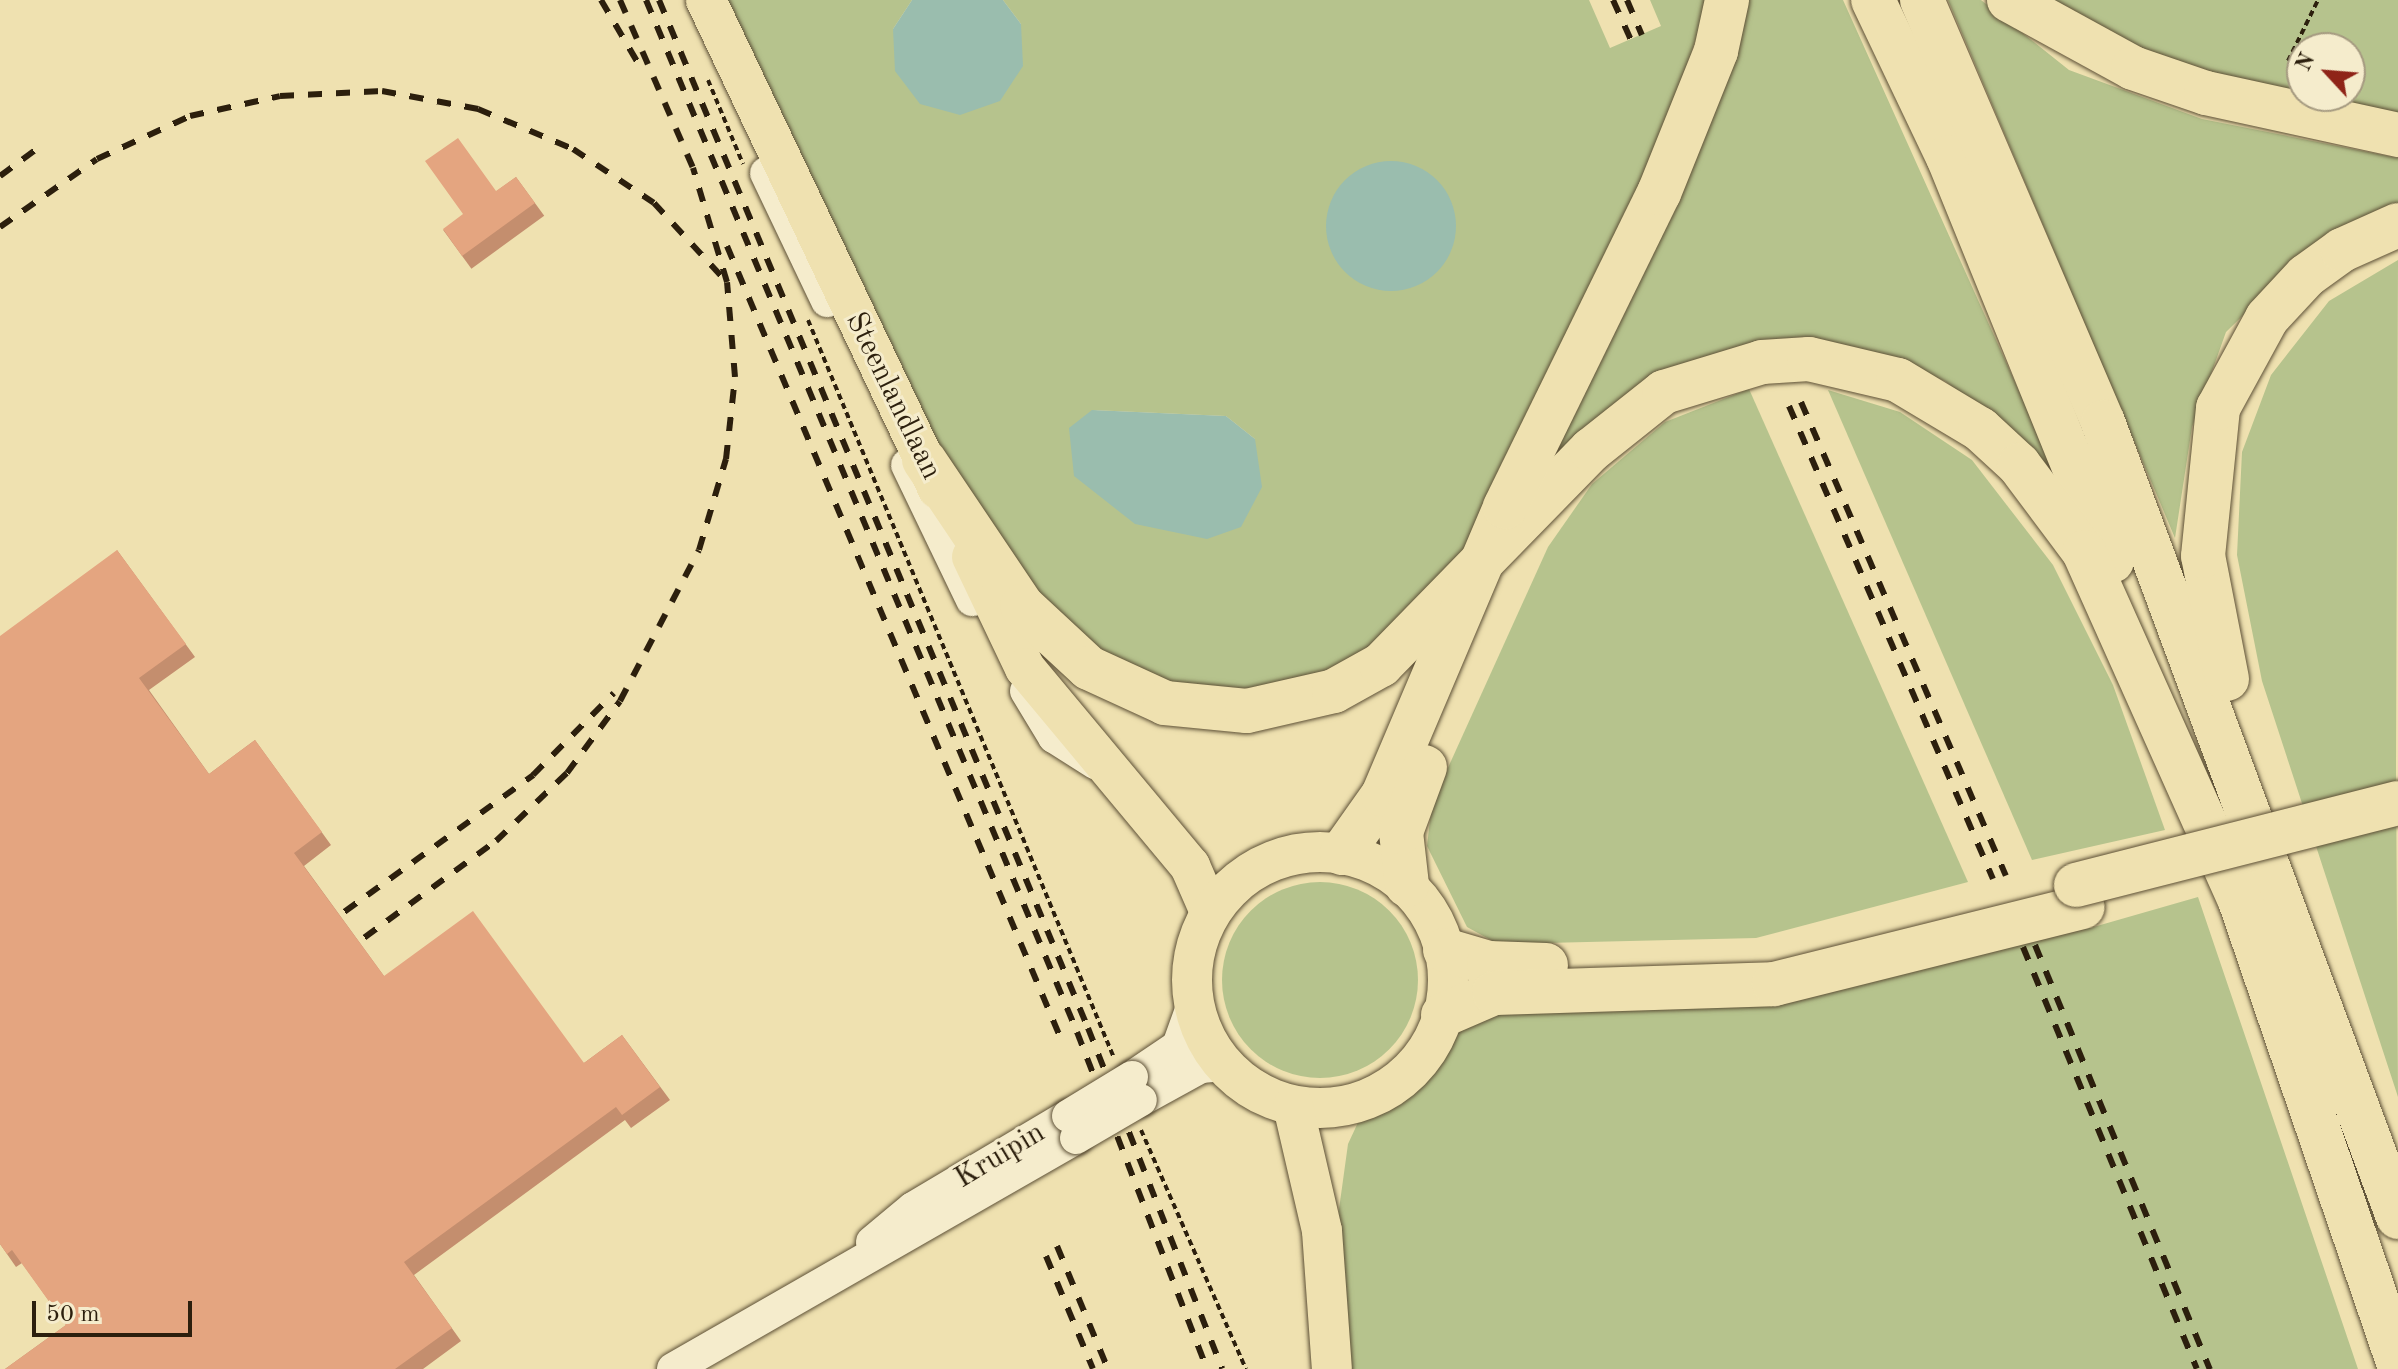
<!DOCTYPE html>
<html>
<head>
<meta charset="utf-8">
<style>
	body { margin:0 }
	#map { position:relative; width:2398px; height:1369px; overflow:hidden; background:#efe1b0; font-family:"Old Standard TT",serif }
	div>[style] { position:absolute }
	.green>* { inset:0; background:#b6c38d }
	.round { border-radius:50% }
	.water>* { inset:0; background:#9abdae }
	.path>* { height:4px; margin-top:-2px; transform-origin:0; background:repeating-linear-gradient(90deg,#2c1f0d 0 6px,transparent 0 10px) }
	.roads { filter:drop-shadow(0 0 2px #5d5036) drop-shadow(0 0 2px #5d5036) }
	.minor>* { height:32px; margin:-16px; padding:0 16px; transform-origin:16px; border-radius:16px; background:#f5eccc }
	.major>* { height:40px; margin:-20px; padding:0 20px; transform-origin:20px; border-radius:20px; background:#efe1b0 }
	.major>.ring { margin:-20px; padding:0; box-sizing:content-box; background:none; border:40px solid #efe1b0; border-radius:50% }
	.highway>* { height:44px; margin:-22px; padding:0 22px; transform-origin:22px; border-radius:22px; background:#efe1b0 }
	.rail>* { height:6px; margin-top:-3px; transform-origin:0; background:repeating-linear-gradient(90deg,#2c1f0d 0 14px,transparent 0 28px) }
	.bridges { filter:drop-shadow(0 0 2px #5d5036) drop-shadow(0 0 2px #5d5036) }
	.minor-bridge>* { height:32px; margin:-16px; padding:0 16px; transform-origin:16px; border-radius:16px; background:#f5eccc }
	.highway-bridge>* { height:44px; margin:-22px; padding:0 22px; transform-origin:22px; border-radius:22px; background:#efe1b0 }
	.wall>* { inset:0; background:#c48e6e; transform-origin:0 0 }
	.building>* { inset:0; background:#e4a580 }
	span { translate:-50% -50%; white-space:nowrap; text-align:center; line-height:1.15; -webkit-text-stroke:6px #f5eccc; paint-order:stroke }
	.street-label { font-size:30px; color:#2c1f0d }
	.north { position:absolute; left:2286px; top:32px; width:80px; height:80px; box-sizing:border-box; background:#f5eccc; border:2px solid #a59a80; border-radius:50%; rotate:296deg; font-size:22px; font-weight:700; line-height:32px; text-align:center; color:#2c1f0d }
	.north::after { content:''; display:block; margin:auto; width:28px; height:36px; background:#8f2418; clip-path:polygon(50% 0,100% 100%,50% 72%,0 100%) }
	.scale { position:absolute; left:32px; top:1301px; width:160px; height:36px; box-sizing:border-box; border:4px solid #2c1f0d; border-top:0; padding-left:10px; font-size:24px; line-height:28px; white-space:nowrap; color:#2c1f0d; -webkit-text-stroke:6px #f5eccc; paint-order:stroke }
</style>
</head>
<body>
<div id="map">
	<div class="green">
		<div style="clip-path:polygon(evenodd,727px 0,912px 0,893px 29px,1021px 24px,1003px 0,1589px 0,1610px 48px,1661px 26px,1650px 0,1708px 0,1671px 118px,1461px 558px,1369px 648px,1326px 672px,1246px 690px,1170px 683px,1100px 651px,1038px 593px,941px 452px,727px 0,1092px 410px,1226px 416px,1255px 439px,1092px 410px)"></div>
		<div style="clip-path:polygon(1741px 0,1843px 0,2055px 471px,1945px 381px,1847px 346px,1744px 349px,1545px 465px)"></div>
		<div style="clip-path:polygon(1948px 0,1981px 0,2069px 70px,2202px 119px,2398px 158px,2398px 205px,2325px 235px,2226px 332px,2192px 427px,2175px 538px)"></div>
		<div style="clip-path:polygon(evenodd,2033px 0,2398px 0,2398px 120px,2210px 79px,2033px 0,2302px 48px,2350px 48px,2350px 96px,2302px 96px,2302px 48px)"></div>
		<div style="clip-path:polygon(2398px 260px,2396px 769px,2398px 1097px,2262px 681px,2237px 555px,2242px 452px,2271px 375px,2329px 301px)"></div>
		<div style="clip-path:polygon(1749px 389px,1968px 882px,1756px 938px,1498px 944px,1467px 927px,1427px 846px,1432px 803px,1548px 547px,1592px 484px,1665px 422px)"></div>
		<div style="clip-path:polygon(1828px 390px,1900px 412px,1972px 460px,2053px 565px,2113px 685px,2165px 830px,2032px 860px)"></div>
		<div class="round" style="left:1222px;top:882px;width:196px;height:196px"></div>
		<div style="clip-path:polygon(2198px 897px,2358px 1369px,1347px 1369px,1336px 1231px,1348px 1144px,1361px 1116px,1429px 1071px,1454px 1025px,1476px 1013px,2087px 921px,2090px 928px)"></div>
	</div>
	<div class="water">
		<div style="clip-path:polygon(912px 0,1003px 0,1021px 24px,1023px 66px,1000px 101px,960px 115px,920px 104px,895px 71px,893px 29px)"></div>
		<div class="round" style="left:1326px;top:161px;width:130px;height:130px"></div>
		<div style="clip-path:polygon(1092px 410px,1226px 416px,1255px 439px,1262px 487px,1241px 527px,1207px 539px,1135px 524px,1074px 476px,1069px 428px)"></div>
	</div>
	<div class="path">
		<div style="left:2288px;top:61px;width:68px;rotate:-63.8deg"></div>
		<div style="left:708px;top:80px;width:91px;rotate:67.4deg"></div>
		<div style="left:808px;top:320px;width:799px;rotate:67.48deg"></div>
		<div style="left:1141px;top:1130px;width:261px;rotate:66.3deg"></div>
	</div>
	<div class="roads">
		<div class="minor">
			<div style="left:766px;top:173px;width:142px;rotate:64.5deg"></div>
			<div style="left:907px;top:465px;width:150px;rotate:64.3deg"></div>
			<div style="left:1026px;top:691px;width:54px;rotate:58.7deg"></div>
			<div style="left:1054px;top:737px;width:49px;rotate:32.4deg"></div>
			<div style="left:1132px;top:1077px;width:55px;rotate:-34deg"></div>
			<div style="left:1178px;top:1046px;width:45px;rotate:-70.3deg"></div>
			<div style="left:1141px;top:1100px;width:68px;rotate:-28.8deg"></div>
			<div style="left:1201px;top:1067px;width:23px;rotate:-5deg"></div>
			<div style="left:872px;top:1242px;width:53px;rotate:-39.7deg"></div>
			<div style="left:913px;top:1208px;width:180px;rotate:-30.7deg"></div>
			<div style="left:673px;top:1369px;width:465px;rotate:-29.8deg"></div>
		</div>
		<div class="major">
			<div style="left:706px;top:0;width:541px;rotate:64.62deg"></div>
			<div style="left:972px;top:557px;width:123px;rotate:64.5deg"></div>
			<div style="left:1025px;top:668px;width:258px;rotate:50.2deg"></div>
			<div style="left:1190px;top:866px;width:50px;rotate:66.5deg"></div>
			<div class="ring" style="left:1192px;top:852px;width:216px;height:216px"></div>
			<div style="left:1293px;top:1106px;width:128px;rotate:76.9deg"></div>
			<div style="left:1322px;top:1231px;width:138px;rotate:85.9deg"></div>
		</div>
		<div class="highway">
			<div style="left:1873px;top:0;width:174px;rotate:64.5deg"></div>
			<div style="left:1948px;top:157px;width:436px;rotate:67.9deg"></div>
			<div style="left:1922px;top:0;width:459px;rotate:66.8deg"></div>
			<div style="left:2103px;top:422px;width:848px;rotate:69.64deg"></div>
			<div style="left:2009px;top:0;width:141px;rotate:28.7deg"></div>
			<div style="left:2133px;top:68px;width:77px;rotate:18.9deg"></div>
			<div style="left:2206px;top:93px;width:197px;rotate:12.3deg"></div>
			<div style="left:924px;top:460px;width:176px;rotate:56.1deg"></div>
			<div style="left:1022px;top:606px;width:91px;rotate:42.8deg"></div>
			<div style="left:1089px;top:668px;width:84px;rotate:24.7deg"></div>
			<div style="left:1165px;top:703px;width:82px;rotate:5.6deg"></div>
			<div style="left:1247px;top:711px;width:89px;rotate:-12.9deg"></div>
			<div style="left:1334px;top:691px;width:54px;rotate:-29deg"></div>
			<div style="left:1381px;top:665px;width:301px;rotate:-45.7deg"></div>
			<div style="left:1591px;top:450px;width:93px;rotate:-38.5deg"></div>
			<div style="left:1664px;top:392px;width:102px;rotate:-17deg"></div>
			<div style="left:1762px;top:362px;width:47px;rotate:-3.7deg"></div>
			<div style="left:1809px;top:359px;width:91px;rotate:13.3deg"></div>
			<div style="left:1898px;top:380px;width:96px;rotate:30.9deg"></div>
			<div style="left:1980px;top:429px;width:53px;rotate:42.7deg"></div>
			<div style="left:2019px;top:465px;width:109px;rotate:53.2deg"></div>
			<div style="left:2084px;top:552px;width:392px;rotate:65.9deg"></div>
			<div style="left:2227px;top:679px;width:125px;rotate:-101deg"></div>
			<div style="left:2203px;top:556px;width:149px;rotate:-84.2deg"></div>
			<div style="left:2218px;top:408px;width:102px;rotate:-61.4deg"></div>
			<div style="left:2267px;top:318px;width:57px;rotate:-47.1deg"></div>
			<div style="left:2306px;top:276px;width:44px;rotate:-35.8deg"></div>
			<div style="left:2342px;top:250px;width:61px;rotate:-24.1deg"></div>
			<div style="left:1342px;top:853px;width:71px;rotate:-54.7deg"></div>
			<div style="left:1383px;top:795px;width:313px;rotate:-67deg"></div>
			<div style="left:1505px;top:507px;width:350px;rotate:-63.9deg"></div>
			<div style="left:1659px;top:193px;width:153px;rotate:-68.1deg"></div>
			<div style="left:1716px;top:51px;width:52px;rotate:-77.8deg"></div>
			<div style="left:2234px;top:883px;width:506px;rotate:71.1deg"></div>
			<div style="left:1407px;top:885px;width:53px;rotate:-96.5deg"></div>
			<div style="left:1401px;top:832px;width:69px;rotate:-69.7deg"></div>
			<div style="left:1445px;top:950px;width:46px;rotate:16.5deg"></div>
			<div style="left:1489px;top:963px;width:57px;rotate:2deg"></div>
			<div style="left:1443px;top:1015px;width:56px;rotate:-23.3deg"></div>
			<div style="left:1494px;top:993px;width:280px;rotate:-1.8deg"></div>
			<div style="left:1774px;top:984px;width:318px;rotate:-14deg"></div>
		</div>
	</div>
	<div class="rail">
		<div style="left:601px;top:0;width:81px;rotate:59.6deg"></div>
		<div style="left:620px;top:0;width:193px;rotate:66.5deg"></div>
		<div style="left:646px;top:0;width:1118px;rotate:67.33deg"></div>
		<div style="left:1077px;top:1032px;width:361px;rotate:68.9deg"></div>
		<div style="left:659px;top:0;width:1114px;rotate:67.35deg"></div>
		<div style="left:1088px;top:1028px;width:366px;rotate:68.5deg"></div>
		<div style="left:1613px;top:0;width:44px;rotate:65.8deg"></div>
		<div style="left:1627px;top:0;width:38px;rotate:67deg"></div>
		<div style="left:0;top:176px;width:47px;rotate:-36.4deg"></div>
		<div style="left:0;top:227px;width:118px;rotate:-35deg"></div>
		<div style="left:97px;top:159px;width:102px;rotate:-24.8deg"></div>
		<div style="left:190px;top:116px;width:92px;rotate:-12.5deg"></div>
		<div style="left:280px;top:96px;width:102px;rotate:-2.8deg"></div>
		<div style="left:382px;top:91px;width:98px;rotate:10.6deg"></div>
		<div style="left:478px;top:109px;width:103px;rotate:22.8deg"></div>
		<div style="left:573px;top:149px;width:97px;rotate:33.7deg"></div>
		<div style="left:654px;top:203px;width:103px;rotate:47.4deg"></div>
		<div style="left:727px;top:246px;width:860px;rotate:67.16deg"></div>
		<div style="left:1801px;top:402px;width:516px;rotate:66.61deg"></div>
		<div style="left:1789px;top:406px;width:515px;rotate:66.67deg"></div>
		<div style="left:322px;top:928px;width:261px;rotate:-35.9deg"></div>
		<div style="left:533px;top:775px;width:115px;rotate:-45.4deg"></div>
		<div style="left:2035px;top:945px;width:459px;rotate:67.6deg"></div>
		<div style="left:2023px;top:947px;width:456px;rotate:67.6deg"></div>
		<div style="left:342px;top:954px;width:191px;rotate:-36.3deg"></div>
		<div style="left:496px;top:841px;width:98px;rotate:-43.8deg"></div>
		<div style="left:567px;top:773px;width:89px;rotate:-53.6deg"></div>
		<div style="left:620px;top:701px;width:170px;rotate:-62.4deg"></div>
		<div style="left:699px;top:550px;width:95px;rotate:-73.5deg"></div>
		<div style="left:726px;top:459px;width:82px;rotate:-83.7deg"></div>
		<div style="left:735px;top:377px;width:95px;rotate:-94.8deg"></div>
		<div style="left:727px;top:282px;width:119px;rotate:-106.6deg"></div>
		<div style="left:1057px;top:1246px;width:133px;rotate:67.5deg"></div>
		<div style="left:1046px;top:1256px;width:122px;rotate:67.4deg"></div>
	</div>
	<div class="bridges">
		<div class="minor-bridge">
			<div style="left:1068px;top:1116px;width:75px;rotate:-31.4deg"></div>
			<div style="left:1076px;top:1138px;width:75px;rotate:-30.3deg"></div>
		</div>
		<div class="highway-bridge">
			<div style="left:2076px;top:885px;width:332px;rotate:-14.3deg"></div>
		</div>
	</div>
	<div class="wall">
		<div style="left:516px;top:177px;width:48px;height:90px;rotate:54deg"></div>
		<div style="clip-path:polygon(117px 550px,195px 657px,149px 690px,209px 774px,255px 740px,331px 845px,304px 866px,384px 976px,584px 1063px,622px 1035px,670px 1100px,631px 1128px,625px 1120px,414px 1275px,461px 1341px,423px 1369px,5px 1369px,66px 1325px,22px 1263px,16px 1267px,0 1244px)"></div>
	</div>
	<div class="building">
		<div style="clip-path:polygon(458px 138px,496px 191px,516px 177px,535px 203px,462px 256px,443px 229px,463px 214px,425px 161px)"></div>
		<div style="clip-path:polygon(117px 550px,186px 644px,139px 678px,209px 774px,255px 740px,322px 832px,294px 853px,384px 976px,473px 911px,584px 1063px,622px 1035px,660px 1087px,622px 1115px,616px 1107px,404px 1262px,452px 1328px,395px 1369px,5px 1369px,66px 1325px,12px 1250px,7px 1254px,0 1244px,0 636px)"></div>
	</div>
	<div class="street-label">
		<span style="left:893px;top:396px;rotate:64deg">Steenlandlaan</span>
		<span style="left:1000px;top:1156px;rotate:-31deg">Kruipin</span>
	</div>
	<div class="north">N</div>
	<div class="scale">50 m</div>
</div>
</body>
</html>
